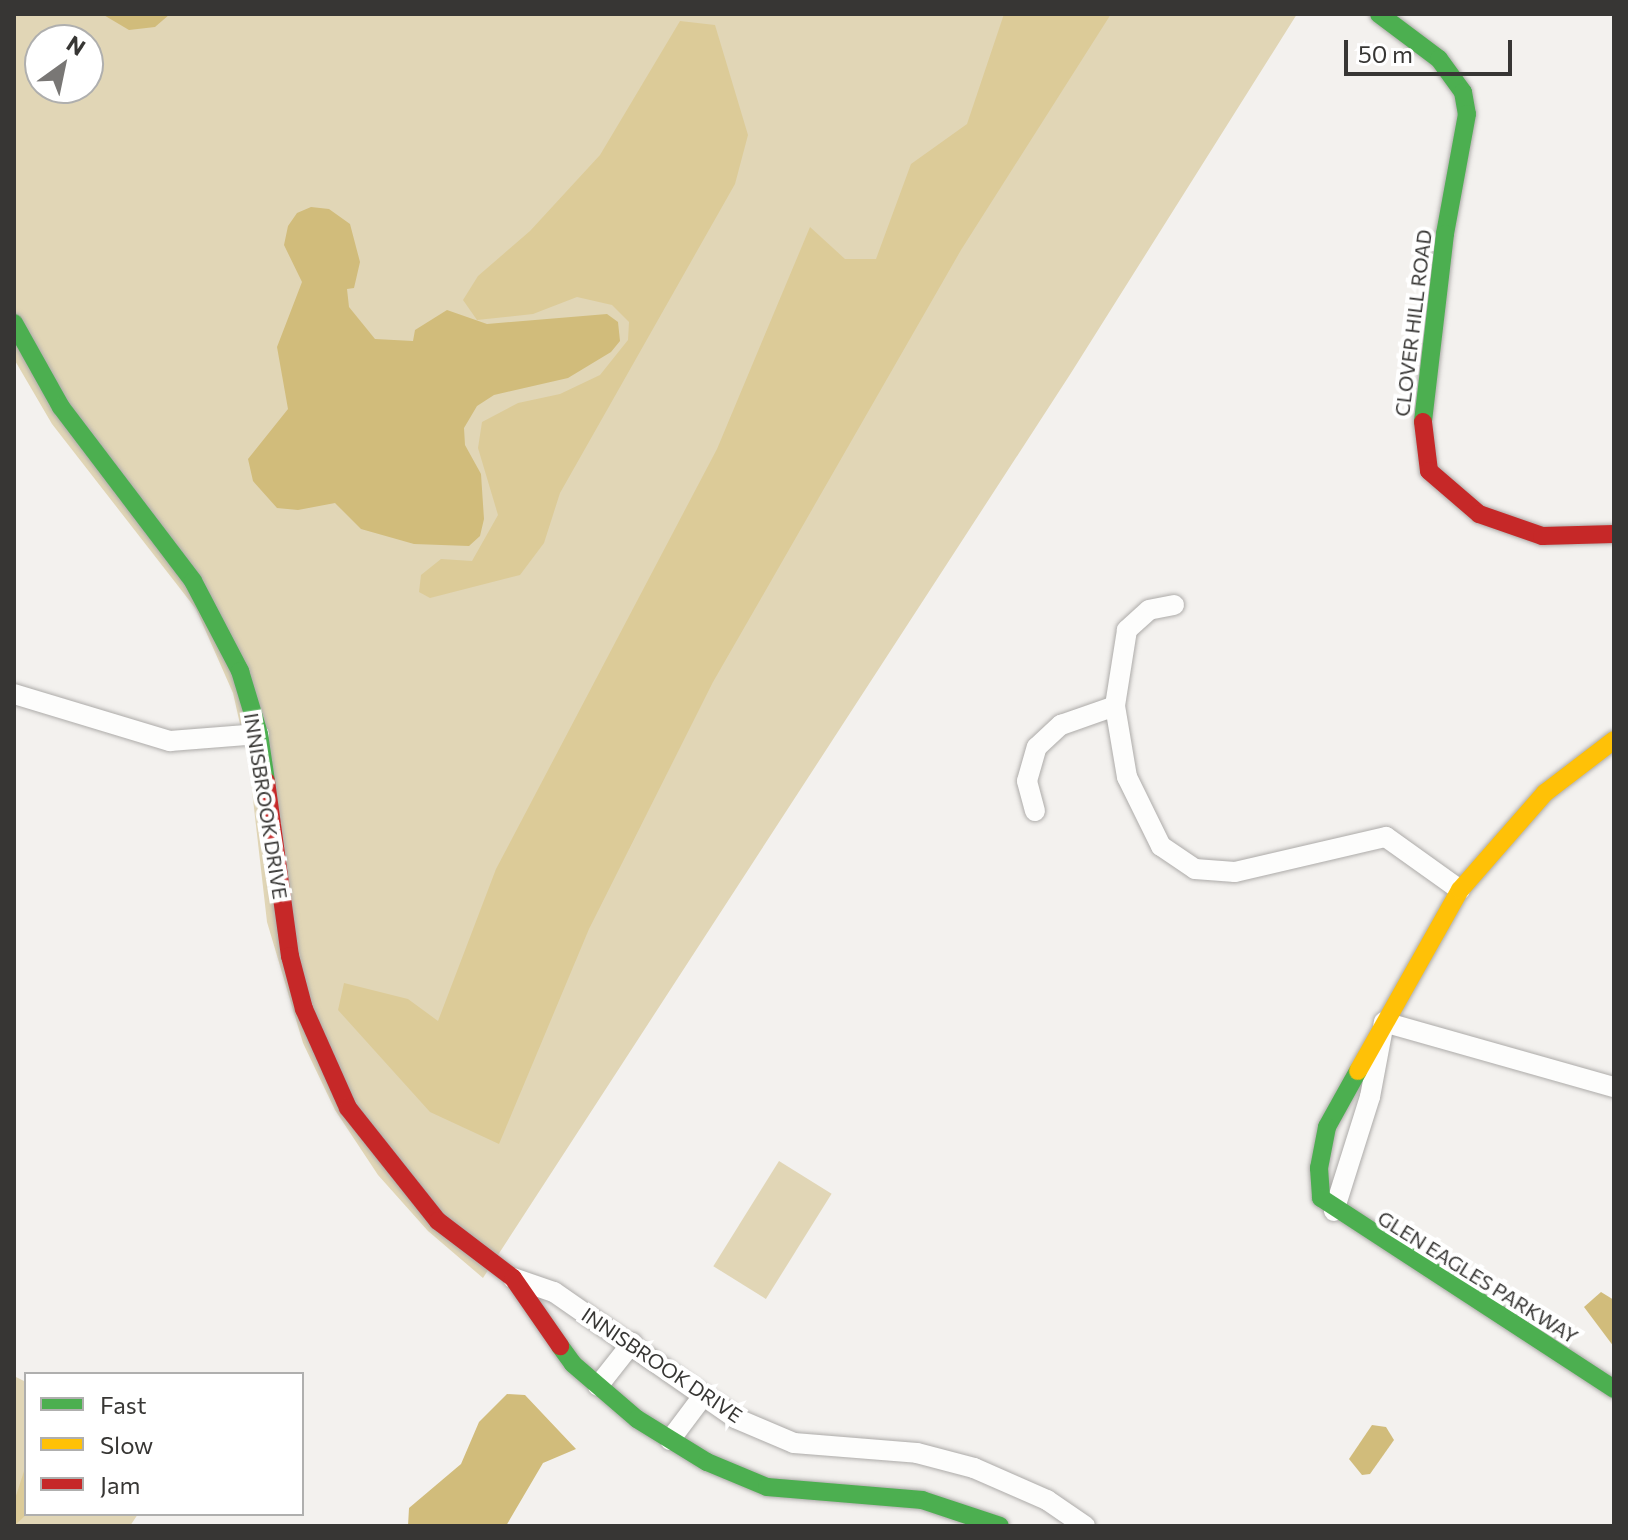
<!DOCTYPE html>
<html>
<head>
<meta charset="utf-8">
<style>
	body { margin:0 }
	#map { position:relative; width:1628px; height:1540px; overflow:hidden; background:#f3f1ee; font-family:Commissioner,sans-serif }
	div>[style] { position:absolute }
	.green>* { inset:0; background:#e1d6b6; transform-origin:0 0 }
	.forest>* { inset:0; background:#dccb98 }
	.water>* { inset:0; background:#d1bc7b }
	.roads { filter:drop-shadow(0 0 2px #adaba9) drop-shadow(0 0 2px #adaba9) }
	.street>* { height:20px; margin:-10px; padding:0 10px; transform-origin:10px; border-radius:10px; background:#fdfdfc }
	.fast>* { height:18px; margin:-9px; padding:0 9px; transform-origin:9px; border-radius:9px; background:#4caf50 }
	.slow>* { height:18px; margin:-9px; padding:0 9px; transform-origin:9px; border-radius:9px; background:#ffc107 }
	.jam>* { height:18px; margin:-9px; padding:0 9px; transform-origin:9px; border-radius:9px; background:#c62828 }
	span { translate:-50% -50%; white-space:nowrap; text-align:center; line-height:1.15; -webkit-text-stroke:8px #fff; paint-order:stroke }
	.street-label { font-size:20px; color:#373634 }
	.frame { position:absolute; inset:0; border:16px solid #373634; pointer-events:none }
	.legend { position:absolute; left:24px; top:1372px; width:280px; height:144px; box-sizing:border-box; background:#fff; border:2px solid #afafae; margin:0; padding:10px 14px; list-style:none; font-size:24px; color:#373634 }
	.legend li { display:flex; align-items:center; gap:16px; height:40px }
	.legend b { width:40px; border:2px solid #afafae }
	.north { position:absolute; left:24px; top:24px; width:80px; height:80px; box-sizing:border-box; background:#fff; border:2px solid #afafae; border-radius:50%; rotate:33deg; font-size:22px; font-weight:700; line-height:32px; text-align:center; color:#373634 }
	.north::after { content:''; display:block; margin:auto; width:28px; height:36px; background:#797775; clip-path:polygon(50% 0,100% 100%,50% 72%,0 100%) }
	.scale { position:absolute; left:1344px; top:40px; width:168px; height:36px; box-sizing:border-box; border:4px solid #373634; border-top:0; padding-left:10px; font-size:24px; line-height:28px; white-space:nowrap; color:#373634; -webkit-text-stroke:6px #fff; paint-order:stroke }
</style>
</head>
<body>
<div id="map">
	<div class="green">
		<div style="clip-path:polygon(evenodd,14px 14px,1297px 14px,1071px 373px,483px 1278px,428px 1231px,378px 1175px,335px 1110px,303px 1043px,267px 922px,249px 764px,233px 693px,196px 609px,52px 424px,14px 359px,14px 14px,40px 40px,88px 40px,88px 88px,40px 88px,40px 40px)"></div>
		<div style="left:779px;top:1161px;width:62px;height:124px;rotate:32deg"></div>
		<div style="clip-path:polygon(14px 1376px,26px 1382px,26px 1514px,138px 1514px,130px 1526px,14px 1526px)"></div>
	</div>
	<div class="forest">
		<div style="clip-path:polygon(1004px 14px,1111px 14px,961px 250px,713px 682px,589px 929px,499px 1144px,430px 1112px,338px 1010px,344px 983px,408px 999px,438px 1021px,496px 869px,717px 449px,810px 227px,845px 259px,876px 259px,911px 164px,967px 124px)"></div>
		<div style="clip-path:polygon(680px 21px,715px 25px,748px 135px,735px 184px,560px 493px,544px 543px,520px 575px,430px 598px,419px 592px,421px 575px,441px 559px,472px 561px,498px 515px,478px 448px,482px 422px,518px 403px,560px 394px,600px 375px,628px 340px,629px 322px,612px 305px,577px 297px,533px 314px,477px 320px,463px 300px,478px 276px,530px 231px,600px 155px)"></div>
		<div style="clip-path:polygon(26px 1465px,27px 1514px,14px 1526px,14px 1502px)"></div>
	</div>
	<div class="water">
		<div style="clip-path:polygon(102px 14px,170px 14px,155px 27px,129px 30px)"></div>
		<div style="clip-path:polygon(311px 207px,329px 209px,350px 224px,360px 262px,354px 288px,347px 289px,349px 307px,375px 339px,413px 341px,415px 330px,447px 310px,487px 324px,607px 314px,618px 322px,620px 341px,611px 352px,568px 378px,494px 395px,477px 406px,464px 428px,465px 445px,481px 474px,484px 519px,480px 536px,469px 546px,414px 544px,361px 529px,335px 503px,298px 510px,277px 508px,253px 481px,248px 459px,288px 409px,277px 347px,302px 282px,284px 245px,288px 226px,297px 213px)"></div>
		<div style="clip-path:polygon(1601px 1292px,1614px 1300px,1614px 1347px,1584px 1307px)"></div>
		<div style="clip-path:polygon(507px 1394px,525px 1395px,576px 1449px,543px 1463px,506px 1526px,408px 1526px,409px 1508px,461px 1464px,479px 1422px)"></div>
		<div style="clip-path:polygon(1372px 1425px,1386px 1427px,1394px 1440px,1370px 1474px,1362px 1475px,1349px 1459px)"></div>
	</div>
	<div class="roads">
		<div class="street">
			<div style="left:1174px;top:605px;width:25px;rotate:169deg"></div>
			<div style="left:1149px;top:610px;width:30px;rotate:138deg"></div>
			<div style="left:1127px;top:630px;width:77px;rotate:99deg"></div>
			<div style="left:1115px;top:706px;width:72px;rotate:80.4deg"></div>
			<div style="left:1127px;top:777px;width:77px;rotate:63.8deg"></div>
			<div style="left:1161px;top:846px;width:41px;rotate:34.1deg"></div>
			<div style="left:1195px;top:869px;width:40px;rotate:4.3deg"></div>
			<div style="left:1235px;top:872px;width:155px;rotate:-13.1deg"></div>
			<div style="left:1386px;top:837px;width:91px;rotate:35.6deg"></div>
			<div style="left:14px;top:694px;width:163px;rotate:16.8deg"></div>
			<div style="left:170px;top:741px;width:89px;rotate:-4.5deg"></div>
			<div style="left:1035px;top:811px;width:31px;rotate:-105deg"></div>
			<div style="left:1027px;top:781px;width:35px;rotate:-74deg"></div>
			<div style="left:1037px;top:747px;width:33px;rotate:-43deg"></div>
			<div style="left:1061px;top:725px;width:57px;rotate:-19.4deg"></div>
			<div style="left:1334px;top:1211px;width:120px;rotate:-72.5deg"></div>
			<div style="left:1370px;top:1097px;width:76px;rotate:-79.4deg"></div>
			<div style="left:1384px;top:1022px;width:239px;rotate:15.8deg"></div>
			<div style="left:513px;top:1278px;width:43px;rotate:18.9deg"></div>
			<div style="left:554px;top:1292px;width:221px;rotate:34.8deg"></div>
			<div style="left:735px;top:1418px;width:64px;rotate:23deg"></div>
			<div style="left:794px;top:1443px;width:123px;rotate:4.6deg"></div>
			<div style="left:917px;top:1453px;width:59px;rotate:14.7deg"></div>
			<div style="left:974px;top:1468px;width:80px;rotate:23.7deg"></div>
			<div style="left:1047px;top:1500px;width:46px;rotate:34.4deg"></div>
			<div style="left:598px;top:1386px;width:55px;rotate:-51.7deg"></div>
			<div style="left:670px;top:1440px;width:55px;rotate:-53.1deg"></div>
		</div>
		<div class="fast">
			<div style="left:1379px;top:14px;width:75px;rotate:36.9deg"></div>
			<div style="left:1439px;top:59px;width:41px;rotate:54deg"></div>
			<div style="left:1463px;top:92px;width:22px;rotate:80deg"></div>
			<div style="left:1467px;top:114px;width:122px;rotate:100.4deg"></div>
			<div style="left:1445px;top:234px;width:189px;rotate:96.7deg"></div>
			<div style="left:14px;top:323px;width:96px;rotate:60.8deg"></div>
			<div style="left:61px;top:407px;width:218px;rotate:52.8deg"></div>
			<div style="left:193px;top:581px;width:102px;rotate:62.4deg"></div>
			<div style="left:240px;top:671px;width:66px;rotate:73.2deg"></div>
			<div style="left:259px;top:734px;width:48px;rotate:81.5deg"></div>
			<div style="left:1358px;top:1071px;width:64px;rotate:119deg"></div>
			<div style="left:1327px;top:1127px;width:42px;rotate:101deg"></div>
			<div style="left:1319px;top:1168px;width:30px;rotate:86deg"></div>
			<div style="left:1321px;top:1198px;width:350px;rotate:33.1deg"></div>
			<div style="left:560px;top:1346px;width:22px;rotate:54deg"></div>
			<div style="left:573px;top:1364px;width:84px;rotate:40.7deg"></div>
			<div style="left:637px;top:1419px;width:82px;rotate:31.6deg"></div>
			<div style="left:707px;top:1462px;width:65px;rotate:22.6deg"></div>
			<div style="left:767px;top:1487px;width:156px;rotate:4.8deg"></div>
			<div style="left:922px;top:1500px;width:82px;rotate:18.4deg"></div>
		</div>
		<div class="slow">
			<div style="left:1358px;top:1071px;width:208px;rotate:-60.6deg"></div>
			<div style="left:1460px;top:890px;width:129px;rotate:-48.8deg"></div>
			<div style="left:1545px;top:793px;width:87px;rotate:-37.5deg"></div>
		</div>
		<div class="jam">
			<div style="left:1423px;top:422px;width:49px;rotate:83deg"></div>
			<div style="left:1429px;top:471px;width:66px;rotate:40.7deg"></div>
			<div style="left:1479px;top:514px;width:67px;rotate:19.2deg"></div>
			<div style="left:1542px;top:536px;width:72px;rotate:-1.6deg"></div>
			<div style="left:266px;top:781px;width:177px;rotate:82.2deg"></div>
			<div style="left:290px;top:956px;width:55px;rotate:75.2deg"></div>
			<div style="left:304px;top:1009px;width:108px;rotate:66deg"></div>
			<div style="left:348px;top:1108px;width:144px;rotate:51.5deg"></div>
			<div style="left:438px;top:1221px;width:94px;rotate:37.2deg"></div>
			<div style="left:513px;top:1278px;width:83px;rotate:55.3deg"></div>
		</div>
	</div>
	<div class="street-label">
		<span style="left:1413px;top:323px;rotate:-83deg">CLOVER HILL ROAD</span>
		<span style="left:266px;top:806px;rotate:81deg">INNISBROOK DRIVE</span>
		<span style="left:1478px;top:1277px;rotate:32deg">GLEN EAGLES PARKWAY</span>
		<span style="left:662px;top:1365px;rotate:34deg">INNISBROOK DRIVE</span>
	</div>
	<div class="frame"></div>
	<ul class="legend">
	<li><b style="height:10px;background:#4caf50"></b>Fast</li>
	<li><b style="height:10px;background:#ffc107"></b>Slow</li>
	<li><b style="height:10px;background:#c62828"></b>Jam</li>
	</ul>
	<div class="north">N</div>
	<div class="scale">50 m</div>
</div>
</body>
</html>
